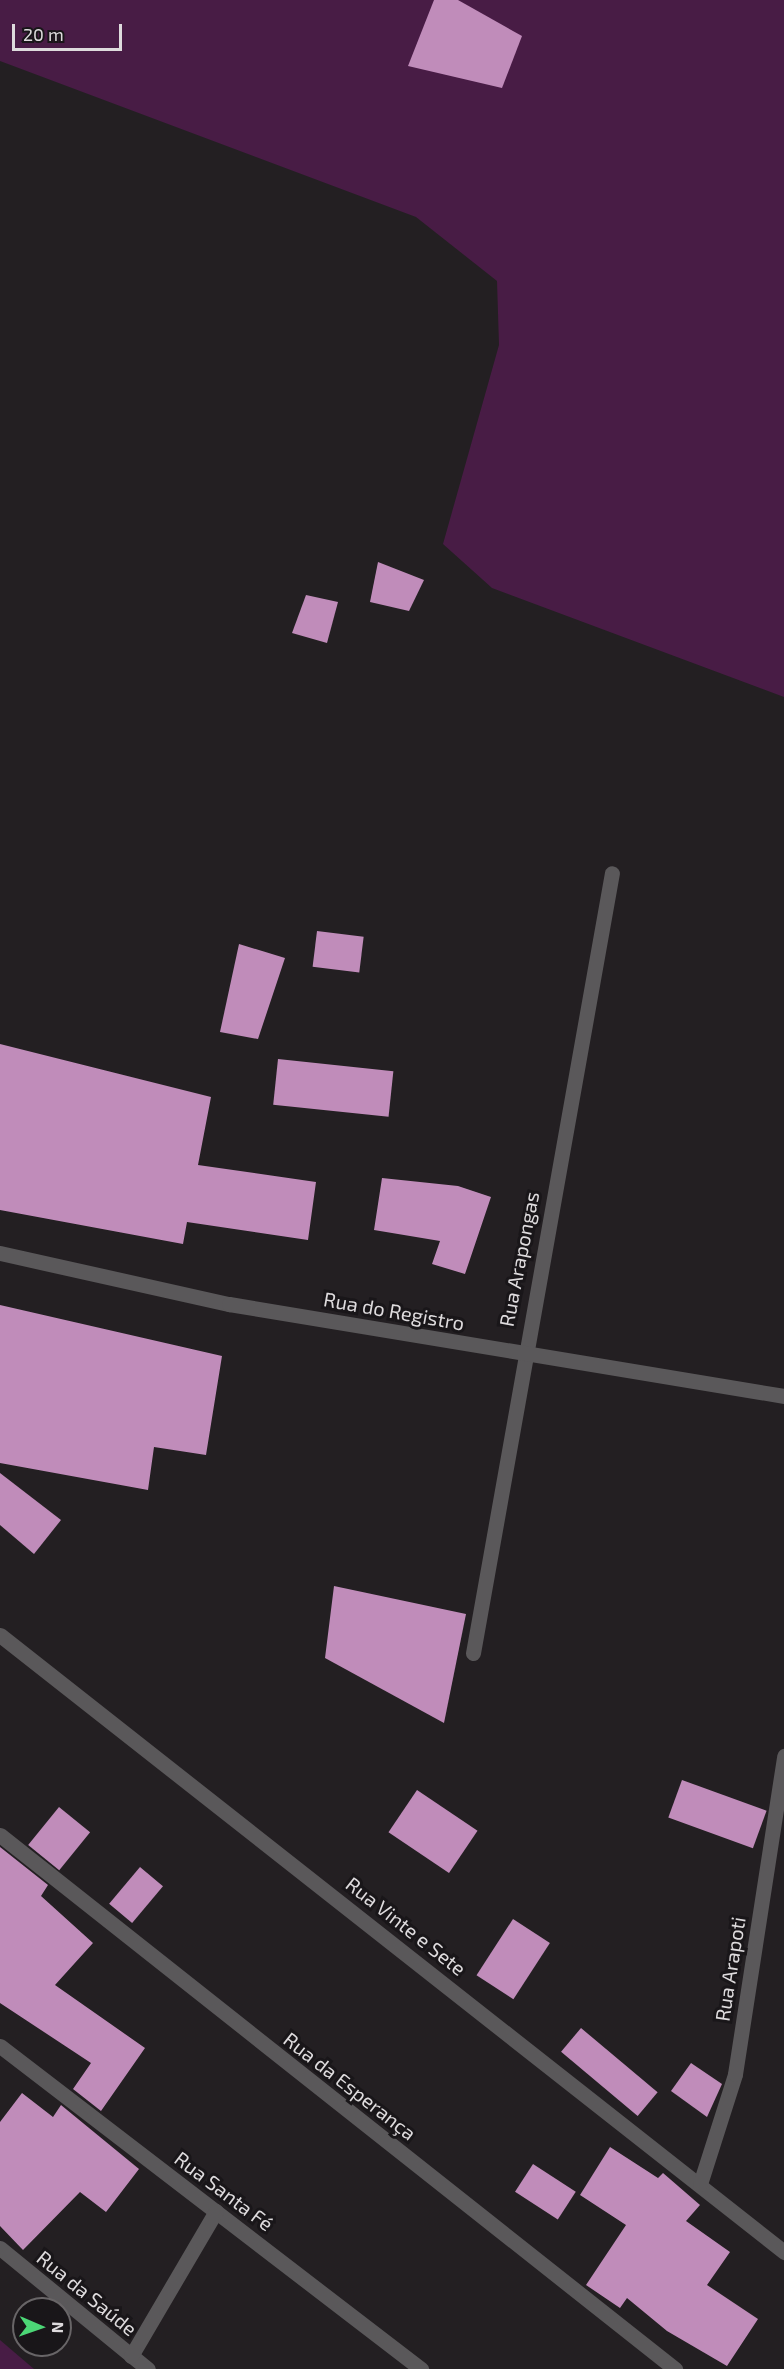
<!DOCTYPE html>
<html>
<head>
<meta charset="utf-8">
<style>
	body { margin:0 }
	#map { position:relative; width:784px; height:2369px; overflow:hidden; background:#231f22; font-family:"Exo 2",sans-serif }
	div>[style] { position:absolute }
	.green>* { inset:0; background:#481c45 }
	.building>* { inset:0; background:#c08cba; transform-origin:0 0 }
	.minor>* { height:15px; margin:-7.5px; padding:0 7.5px; transform-origin:7.5px; border-radius:7.5px; background:#5a585a }
	.tertiary>* { height:15px; margin:-7.5px; padding:0 7.5px; transform-origin:7.5px; border-radius:7.5px; background:#5a585a }
	span { translate:-50% -50%; white-space:nowrap; text-align:center; line-height:1.15; -webkit-text-stroke:6px #191619; paint-order:stroke }
	.street-label { font-size:20px; color:#dedbdd }
	.north { position:absolute; left:12px; top:2297px; width:60px; height:60px; box-sizing:border-box; background:#191619; border:2px solid #686567; border-radius:50%; rotate:92deg; font-size:16px; font-weight:700; line-height:24px; text-align:center; color:#dedbdd }
	.north::after { content:''; display:block; margin:auto; width:21px; height:27px; background:#4cd676; clip-path:polygon(50% 0,100% 100%,50% 72%,0 100%) }
	.scale { position:absolute; left:12px; top:24px; width:110px; height:27px; box-sizing:border-box; border:3px solid #dedbdd; border-top:0; padding-left:8px; font-size:18px; line-height:21px; white-space:nowrap; color:#dedbdd; -webkit-text-stroke:4px #191619; paint-order:stroke }
</style>
</head>
<body>
<div id="map">
	<div class="green">
		<div style="clip-path:polygon(0 0,784px 0,784px 697px,492px 588px,443px 544px,499px 345px,497px 281px,416px 217px,0 61px)"></div>
		<div style="clip-path:polygon(0 2340px,34px 2369px,0 2369px)"></div>
	</div>
	<div class="building">
		<div style="clip-path:polygon(434px 0,458px 0,522px 36px,502px 88px,408px 66px)"></div>
		<div style="clip-path:polygon(378px 562px,424px 580px,409px 611px,370px 602px)"></div>
		<div style="clip-path:polygon(306px 595px,338px 602px,327px 643px,292px 633px)"></div>
		<div style="left:317px;top:931px;width:47px;height:36px;rotate:7deg"></div>
		<div style="clip-path:polygon(239px 944px,285px 958px,258px 1039px,220px 1032px)"></div>
		<div style="clip-path:polygon(0 1044px,211px 1097px,198px 1165px,316px 1182px,308px 1240px,187px 1222px,183px 1244px,0 1210px)"></div>
		<div style="left:278px;top:1059px;width:116px;height:46px;rotate:6deg"></div>
		<div style="clip-path:polygon(382px 1178px,458px 1186px,491px 1197px,465px 1274px,432px 1264px,440px 1241px,374px 1230px)"></div>
		<div style="clip-path:polygon(0 1305px,222px 1356px,206px 1455px,154px 1447px,148px 1490px,0 1463px)"></div>
		<div style="clip-path:polygon(0 1473px,61px 1520px,34px 1554px,0 1525px)"></div>
		<div style="clip-path:polygon(334px 1586px,466px 1614px,444px 1723px,325px 1658px)"></div>
		<div style="left:682px;top:1780px;width:90px;height:40px;rotate:20deg"></div>
		<div style="left:417px;top:1790px;width:73px;height:51px;rotate:34deg"></div>
		<div style="left:59px;top:1807px;width:40px;height:49px;rotate:39deg"></div>
		<div style="clip-path:polygon(0 1847px,48px 1885px,41px 1896px,93px 1943px,55px 1985px,145px 2048px,101px 2111px,73px 2089px,91px 2063px,0 2003px)"></div>
		<div style="left:140px;top:1867px;width:30px;height:48px;rotate:40deg"></div>
		<div style="left:513px;top:1919px;width:44px;height:67px;rotate:33deg"></div>
		<div style="left:581px;top:2028px;width:100px;height:31px;rotate:40deg"></div>
		<div style="clip-path:polygon(691px 2063px,722px 2084px,707px 2117px,671px 2091px)"></div>
		<div style="clip-path:polygon(22px 2093px,53px 2117px,61px 2105px,139px 2169px,106px 2212px,80px 2192px,23px 2250px,0 2226px,0 2122px)"></div>
		<div style="clip-path:polygon(610px 2147px,658px 2178px,663px 2173px,700px 2205px,686px 2221px,730px 2252px,707px 2285px,758px 2319px,727px 2366px,667px 2331px,627px 2298px,620px 2308px,586px 2285px,626px 2225px,580px 2195px)"></div>
		<div style="left:533px;top:2164px;width:51px;height:33px;rotate:33deg"></div>
	</div>
	<div class="minor">
		<div style="left:0;top:1635px;width:998px;rotate:38.2deg"></div>
		<div style="left:473px;top:1653px;width:792px;rotate:-79.9deg"></div>
		<div style="left:0;top:1835px;width:861px;rotate:38.35deg"></div>
		<div style="left:0;top:2046px;width:531px;rotate:37.5deg"></div>
		<div style="left:700px;top:2184px;width:115px;rotate:-72.3deg"></div>
		<div style="left:735px;top:2074px;width:322px;rotate:-81.2deg"></div>
		<div style="left:0;top:2248px;width:191px;rotate:39.3deg"></div>
		<div style="left:131px;top:2356px;width:168px;rotate:-59.6deg"></div>
	</div>
	<div class="tertiary">
		<div style="left:0;top:1253px;width:235px;rotate:12.6deg"></div>
		<div style="left:229px;top:1304px;width:563px;rotate:9.41deg"></div>
	</div>
	<div class="street-label">
		<span style="left:519px;top:1259px;rotate:-79deg">Rua Arapongas</span>
		<span style="left:394px;top:1311px;rotate:10deg">Rua do Registro</span>
		<span style="left:406px;top:1926px;rotate:38deg">Rua Vinte e Sete</span>
		<span style="left:730px;top:1969px;rotate:-81deg">Rua Arapoti</span>
		<span style="left:350px;top:2086px;rotate:38deg">Rua da Esperança</span>
		<span style="left:224px;top:2191px;rotate:37deg">Rua Santa Fé</span>
		<span style="left:87px;top:2293px;rotate:39deg">Rua da Saúde</span>
	</div>
	<div class="north">N</div>
	<div class="scale">20 m</div>
</div>
</body>
</html>
